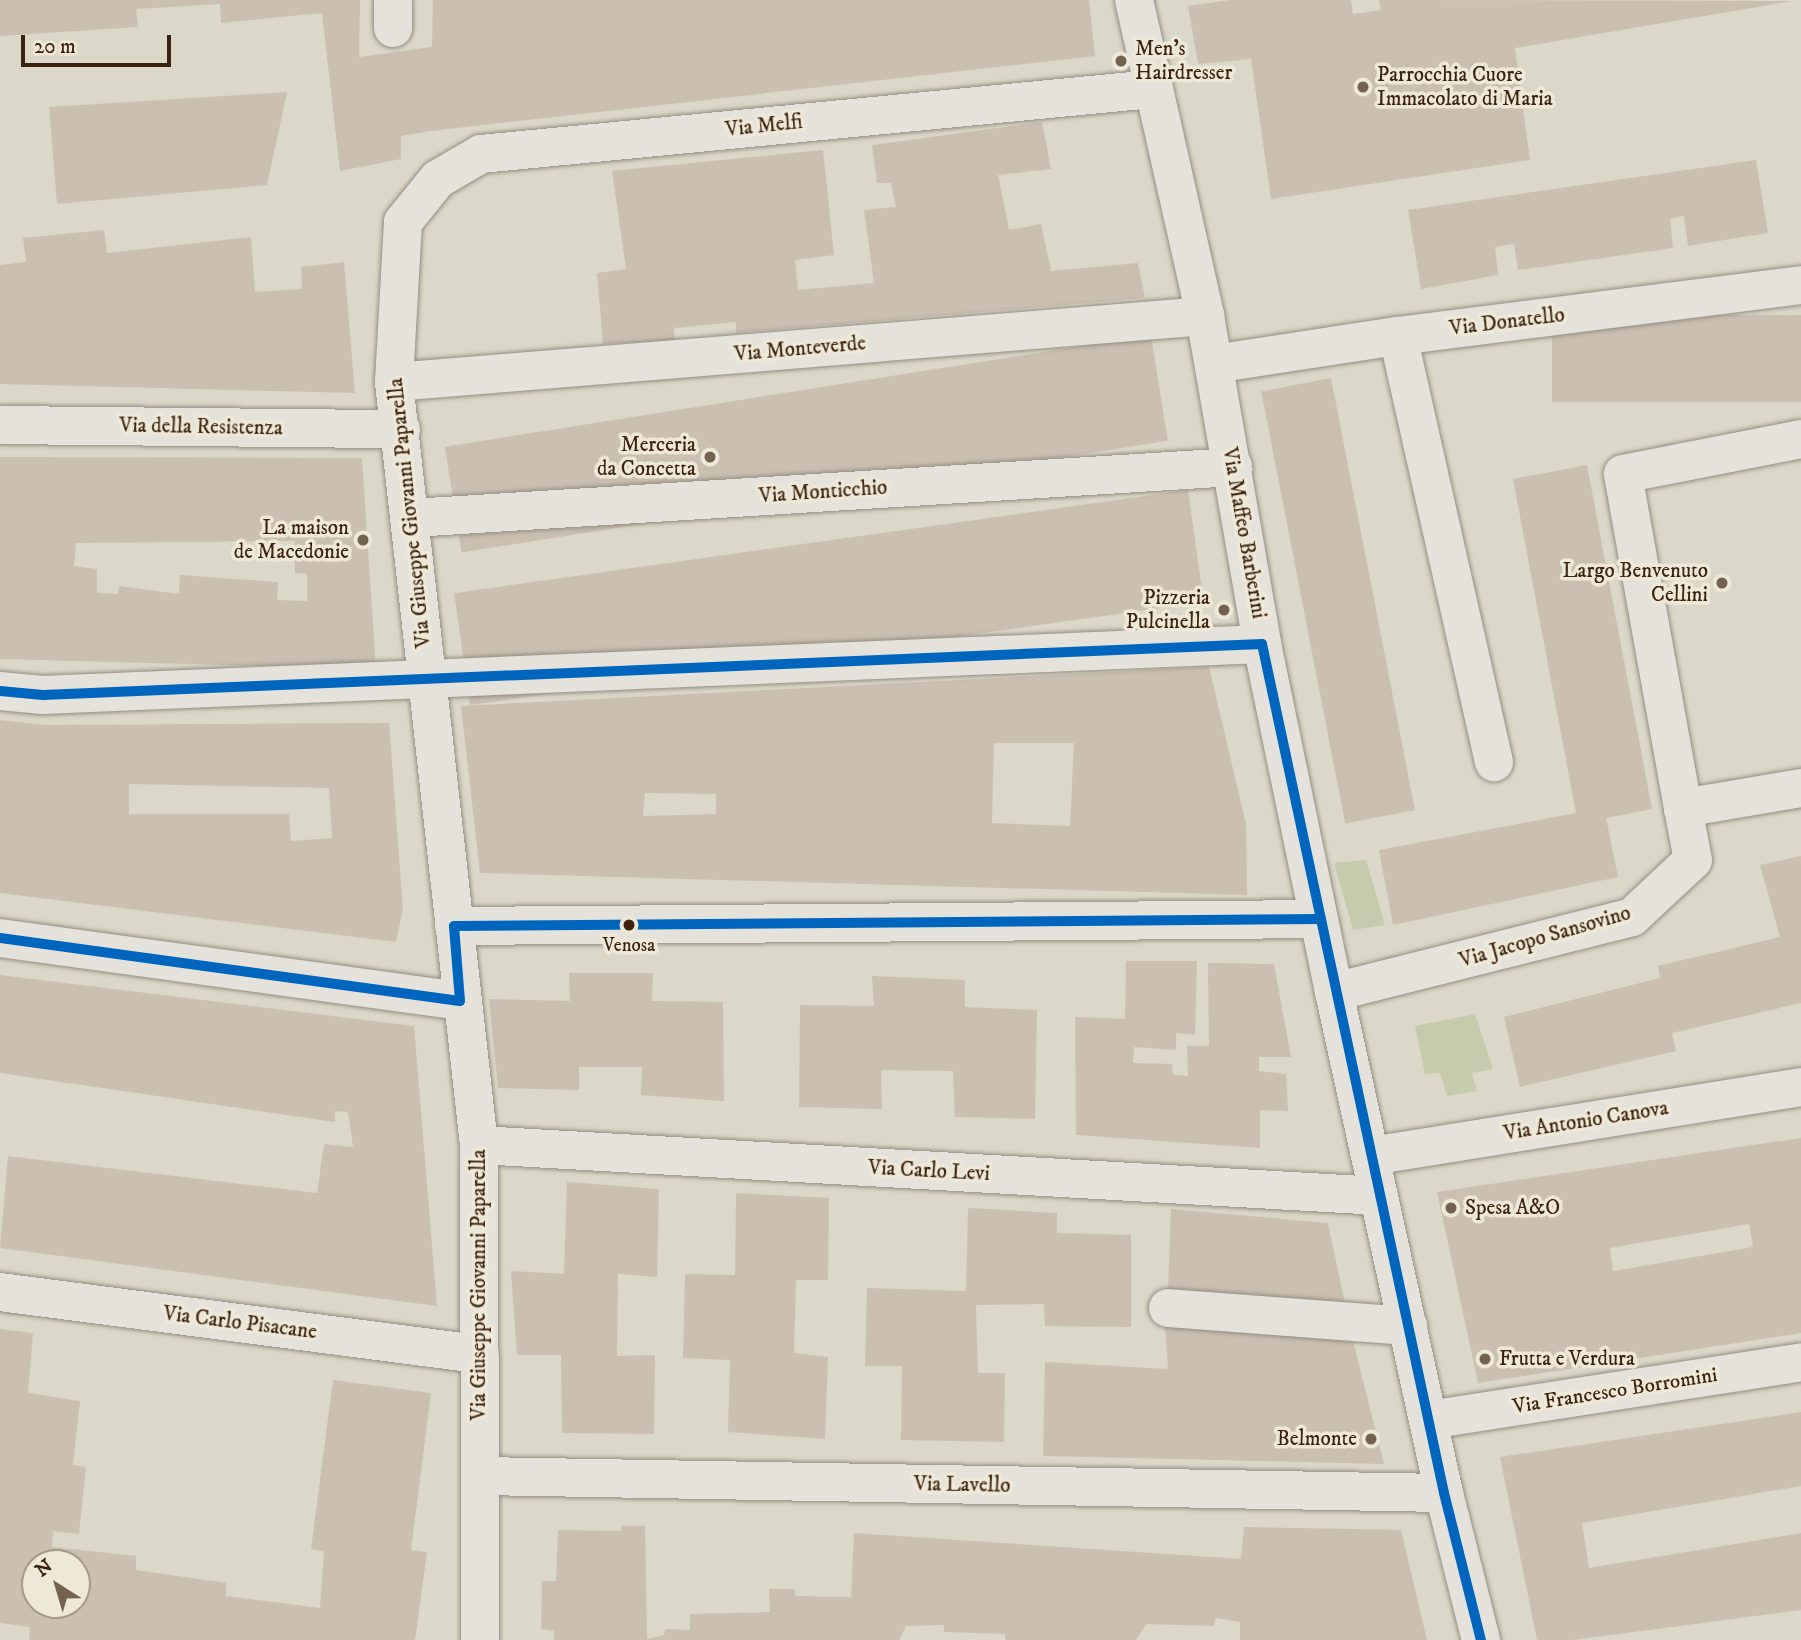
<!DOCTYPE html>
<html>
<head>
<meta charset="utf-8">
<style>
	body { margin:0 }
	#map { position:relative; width:1801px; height:1640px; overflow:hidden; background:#dcd8c9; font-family:"IM FELL DW Pica",serif }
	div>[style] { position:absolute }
	.green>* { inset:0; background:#c5cbac }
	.building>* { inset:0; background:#cabfb1; transform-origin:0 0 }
	.roads { filter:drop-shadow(0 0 2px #938e83) drop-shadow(0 0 2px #938e83) }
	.minor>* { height:38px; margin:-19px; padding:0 19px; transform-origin:19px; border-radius:19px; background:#e4e2db }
	.bus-1>* { height:10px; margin:-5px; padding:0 5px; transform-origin:5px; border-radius:5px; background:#0065bd }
	.dots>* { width:19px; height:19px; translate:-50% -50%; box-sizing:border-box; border:4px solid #ede8d7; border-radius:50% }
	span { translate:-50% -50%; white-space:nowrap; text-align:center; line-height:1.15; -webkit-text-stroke:7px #ede8d7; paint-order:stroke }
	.bus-label { font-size:19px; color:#3c230f }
	.poi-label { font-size:21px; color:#3c230f }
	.left { translate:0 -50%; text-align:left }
	.right { translate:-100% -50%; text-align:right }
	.street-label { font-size:21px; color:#3c230f }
	.north { position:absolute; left:21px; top:1549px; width:70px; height:70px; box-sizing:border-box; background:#ede8d7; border:2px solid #a69987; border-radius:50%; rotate:323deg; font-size:19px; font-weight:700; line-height:28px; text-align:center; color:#3c230f }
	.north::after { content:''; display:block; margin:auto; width:24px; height:32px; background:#746250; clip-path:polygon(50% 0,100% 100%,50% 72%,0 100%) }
	.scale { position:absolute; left:21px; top:35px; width:150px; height:32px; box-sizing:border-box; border:4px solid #3c230f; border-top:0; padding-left:9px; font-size:21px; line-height:24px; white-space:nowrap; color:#3c230f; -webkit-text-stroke:5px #ede8d7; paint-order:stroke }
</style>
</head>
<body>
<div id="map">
	<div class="green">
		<div style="clip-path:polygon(1366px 860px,1385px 925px,1353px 930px,1334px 863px)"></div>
		<div style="clip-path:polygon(1475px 1014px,1493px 1069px,1472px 1073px,1477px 1091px,1447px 1096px,1440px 1073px,1425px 1074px,1415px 1026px)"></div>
	</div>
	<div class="building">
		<div style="clip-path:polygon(0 0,360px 0,359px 57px,432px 47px,433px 0,1089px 0,1095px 56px,431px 131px,401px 136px,401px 159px,340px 171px,322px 13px,221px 23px,220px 4px,136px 9px,138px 27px,0 36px)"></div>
		<div style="clip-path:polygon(1230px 0,1351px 0,1353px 14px,1381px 10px,1379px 0,1793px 1px,1515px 48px,1530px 160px,1271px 199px,1251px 59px,1198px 64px,1188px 6px)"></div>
		<div style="clip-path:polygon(287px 92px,267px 185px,57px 204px,49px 107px)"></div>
		<div style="clip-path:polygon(1042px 122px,1051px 169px,998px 175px,1009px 230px,1041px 224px,1051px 271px,1138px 263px,1145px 298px,736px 333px,736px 322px,674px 328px,675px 340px,603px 344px,597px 273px,626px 269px,612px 171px,823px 150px,834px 255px,795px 260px,798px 290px,874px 283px,864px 210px,896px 207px,891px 183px,877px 183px,872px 145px)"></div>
		<div style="clip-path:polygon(1756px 160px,1768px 233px,1688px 246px,1684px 216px,1670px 219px,1673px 248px,1518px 270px,1514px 244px,1495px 247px,1498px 275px,1421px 289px,1408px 210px)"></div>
		<div style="clip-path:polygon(104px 230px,107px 253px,251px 237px,255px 292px,302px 289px,301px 267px,344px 262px,355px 393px,0 384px,0 265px,26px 262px,23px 238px)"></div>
		<div style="left:1801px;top:315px;width:87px;height:249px;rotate:90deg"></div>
		<div style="left:1151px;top:335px;width:107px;height:715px;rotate:81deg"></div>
		<div style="left:1331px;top:378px;width:440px;height:71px;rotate:79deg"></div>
		<div style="clip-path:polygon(evenodd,0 457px,362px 458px,376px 669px,0 659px,0 457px,295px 541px,295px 573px,307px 574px,307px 601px,277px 600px,278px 582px,180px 575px,179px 594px,119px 586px,118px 594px,97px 593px,97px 569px,74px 566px,76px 543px,295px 541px)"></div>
		<div style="clip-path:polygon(1587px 465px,1652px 809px,1606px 818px,1618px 877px,1393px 925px,1379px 850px,1576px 813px,1513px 479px)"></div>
		<div style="left:1188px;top:490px;width:113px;height:741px;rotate:82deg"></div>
		<div style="clip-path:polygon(evenodd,1209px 667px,1246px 824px,1247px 895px,480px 873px,461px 706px,1209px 667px,994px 743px,1074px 743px,1070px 826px,992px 823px,994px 743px,1209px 667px,645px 793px,716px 794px,716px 814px,643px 816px,645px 793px)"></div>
		<div style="clip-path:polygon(evenodd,0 720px,45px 725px,389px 723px,403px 909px,396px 942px,0 893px,0 720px,129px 784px,329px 788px,332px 838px,291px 841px,289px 814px,129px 814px,129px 784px)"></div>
		<div style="clip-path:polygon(1801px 856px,1801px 1003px,1672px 1033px,1676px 1051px,1520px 1087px,1504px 1017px,1660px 978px,1658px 966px,1780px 937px,1760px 865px)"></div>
		<div style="clip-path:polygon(1126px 961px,1197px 961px,1195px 1035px,1176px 1033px,1176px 1050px,1134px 1047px,1133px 1063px,1172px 1064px,1173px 1075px,1188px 1076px,1187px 1046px,1209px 1046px,1208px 963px,1274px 964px,1291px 1057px,1259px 1057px,1259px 1071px,1286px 1074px,1288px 1111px,1260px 1110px,1260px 1148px,1076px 1135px,1075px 1017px,1125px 1019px)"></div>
		<div style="clip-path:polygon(569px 973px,653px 973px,652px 1001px,723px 1002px,724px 1101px,641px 1095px,642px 1067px,579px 1067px,579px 1090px,498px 1088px,489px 999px,570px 1001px)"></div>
		<div style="clip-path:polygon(0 975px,414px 1026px,437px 1306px,0 1248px,8px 1156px,317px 1193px,324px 1144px,353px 1147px,348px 1112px,335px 1111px,335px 1122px,0 1073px)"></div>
		<div style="clip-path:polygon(872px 976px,965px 980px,965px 1007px,1037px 1010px,1035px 1119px,955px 1117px,953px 1071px,881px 1070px,882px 1109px,799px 1107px,800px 1005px,874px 1006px)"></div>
		<div style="clip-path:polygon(evenodd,1801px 1138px,1801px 1333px,1478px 1383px,1437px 1192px,1801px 1138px,1749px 1224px,1753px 1247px,1613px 1271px,1610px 1248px,1749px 1224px)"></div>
		<div style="clip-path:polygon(567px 1182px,659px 1189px,657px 1277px,618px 1274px,617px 1356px,655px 1355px,654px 1434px,562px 1433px,561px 1355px,517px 1355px,511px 1271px,564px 1274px)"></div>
		<div style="clip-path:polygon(736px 1193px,829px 1198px,828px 1280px,796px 1280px,794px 1353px,828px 1357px,825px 1439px,728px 1432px,730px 1360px,683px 1358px,685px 1274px,735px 1275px)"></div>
		<div style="clip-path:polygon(968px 1208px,1057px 1213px,1057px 1233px,1131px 1235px,1131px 1327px,1045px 1326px,1044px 1304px,976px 1305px,978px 1373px,1005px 1373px,1004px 1442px,901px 1440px,902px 1366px,865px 1366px,867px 1288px,966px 1291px)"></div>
		<div style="clip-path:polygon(1171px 1209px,1328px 1223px,1345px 1304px,1168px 1293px)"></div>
		<div style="clip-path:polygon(1165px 1325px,1352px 1337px,1384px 1464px,1043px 1456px,1045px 1362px,1168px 1369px)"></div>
		<div style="clip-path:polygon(evenodd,0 1329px,33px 1333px,28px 1393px,80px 1401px,73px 1465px,86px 1467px,79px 1534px,53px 1531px,52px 1547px,136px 1556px,136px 1570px,226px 1583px,226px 1596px,320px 1608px,324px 1551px,311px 1549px,333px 1380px,431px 1393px,411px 1550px,427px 1552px,415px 1640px,29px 1640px,30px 1627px,0 1623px,0 1329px,35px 1563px,77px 1563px,77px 1605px,35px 1605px,35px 1563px)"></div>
		<div style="clip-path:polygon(1801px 1412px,1801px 1486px,1582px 1523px,1589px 1568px,1801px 1533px,1801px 1610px,1573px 1640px,1537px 1640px,1500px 1457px)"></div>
		<div style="clip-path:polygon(621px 1526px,645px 1526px,647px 1639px,664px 1635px,665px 1629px,690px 1630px,690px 1614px,770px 1612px,769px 1589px,795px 1589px,795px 1596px,851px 1597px,854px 1533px,1241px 1559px,1244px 1527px,1401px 1530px,1427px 1640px,1240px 1640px,1240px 1622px,1215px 1618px,1214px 1626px,1146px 1624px,1136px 1640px,1005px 1640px,1005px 1634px,944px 1632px,944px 1625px,906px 1626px,899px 1640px,554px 1640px,554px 1631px,541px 1629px,542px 1581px,556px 1581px,558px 1530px,621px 1531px)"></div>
	</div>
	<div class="roads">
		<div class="minor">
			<div style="left:393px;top:0;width:28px;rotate:90deg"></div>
			<div style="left:1134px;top:0;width:324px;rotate:77.3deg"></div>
			<div style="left:1205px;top:316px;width:333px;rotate:80.1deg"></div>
			<div style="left:1262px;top:644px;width:355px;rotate:78.3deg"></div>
			<div style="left:1334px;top:992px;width:513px;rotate:77.62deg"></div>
			<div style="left:1444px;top:1493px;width:152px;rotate:75.9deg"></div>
			<div style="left:1398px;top:336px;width:437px;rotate:77.3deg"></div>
			<div style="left:1214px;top:364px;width:186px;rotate:-8.7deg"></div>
			<div style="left:1398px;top:336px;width:406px;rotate:-7.2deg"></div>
			<div style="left:394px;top:382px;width:814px;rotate:-4.65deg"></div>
			<div style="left:0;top:425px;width:401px;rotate:0.6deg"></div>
			<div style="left:412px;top:518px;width:823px;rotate:-3.55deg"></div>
			<div style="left:0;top:691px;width:43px;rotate:5.3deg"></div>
			<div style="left:43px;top:695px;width:1220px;rotate:-2.4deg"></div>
			<div style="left:1683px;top:808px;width:339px;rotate:-100.2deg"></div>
			<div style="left:1623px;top:474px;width:181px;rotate:-11.1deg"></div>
			<div style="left:454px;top:926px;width:864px;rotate:-0.46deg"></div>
			<div style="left:0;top:938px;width:464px;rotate:7.8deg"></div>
			<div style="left:1334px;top:992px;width:307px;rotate:-14.1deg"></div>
			<div style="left:1632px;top:917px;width:83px;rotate:-43.1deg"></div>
			<div style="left:1693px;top:860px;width:53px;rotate:-100.9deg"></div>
			<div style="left:1683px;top:808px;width:120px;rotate:-9.6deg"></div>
			<div style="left:479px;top:1145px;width:901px;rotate:3.24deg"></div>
			<div style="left:1371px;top:1156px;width:436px;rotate:-9.1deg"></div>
			<div style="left:0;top:1292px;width:484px;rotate:7.4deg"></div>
			<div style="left:1168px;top:1308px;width:241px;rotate:4.3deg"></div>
			<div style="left:1428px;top:1420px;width:377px;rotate:-8.8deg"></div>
			<div style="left:480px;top:1476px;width:964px;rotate:1.01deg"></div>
			<div style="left:480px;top:1640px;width:495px;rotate:-90.1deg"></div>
			<div style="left:479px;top:1145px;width:768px;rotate:-96.36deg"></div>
			<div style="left:394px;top:382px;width:160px;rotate:-86.8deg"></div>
			<div style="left:403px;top:222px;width:55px;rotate:-50.9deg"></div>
			<div style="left:438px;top:179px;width:50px;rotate:-30.2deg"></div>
			<div style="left:481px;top:154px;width:674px;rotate:-5.53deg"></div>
		</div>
	</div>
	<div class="bus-1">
		<div style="left:0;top:691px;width:43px;rotate:5.3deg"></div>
		<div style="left:43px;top:695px;width:1220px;rotate:-2.4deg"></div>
		<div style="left:1262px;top:644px;width:868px;rotate:77.9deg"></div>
		<div style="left:1444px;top:1493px;width:152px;rotate:75.9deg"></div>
		<div style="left:0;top:938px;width:464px;rotate:7.8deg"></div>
		<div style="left:460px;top:1001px;width:75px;rotate:-94.6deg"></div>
		<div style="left:454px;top:926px;width:864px;rotate:-0.46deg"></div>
	</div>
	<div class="dots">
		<div style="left:1121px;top:61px;background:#746250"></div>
		<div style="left:1363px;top:87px;background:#746250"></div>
		<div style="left:710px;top:457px;background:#746250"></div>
		<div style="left:363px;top:540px;background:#746250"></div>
		<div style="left:1722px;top:583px;background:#746250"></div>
		<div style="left:1224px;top:610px;background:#746250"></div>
		<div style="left:629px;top:925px;background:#3c230f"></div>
		<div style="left:1451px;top:1208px;background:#746250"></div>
		<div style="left:1485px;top:1359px;background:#746250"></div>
		<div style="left:1371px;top:1439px;background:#746250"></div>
	</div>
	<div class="bus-label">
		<span style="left:629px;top:946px">Venosa</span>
	</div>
	<div class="poi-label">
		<span class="left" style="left:1135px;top:61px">Men's<br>Hairdresser</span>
		<span class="left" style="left:1377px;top:87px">Parrocchia Cuore<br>Immacolato di Maria</span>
		<span class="right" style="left:696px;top:457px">Merceria<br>da Concetta</span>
		<span class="right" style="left:349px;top:540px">La maison<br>de Macedonie</span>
		<span class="right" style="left:1708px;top:583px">Largo Benvenuto<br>Cellini</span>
		<span class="right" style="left:1210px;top:610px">Pizzeria<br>Pulcinella</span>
		<span class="left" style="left:1465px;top:1208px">Spesa A&amp;O</span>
		<span class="left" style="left:1499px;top:1359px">Frutta e Verdura</span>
		<span class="right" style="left:1357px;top:1439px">Belmonte</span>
	</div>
	<div class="street-label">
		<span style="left:764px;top:126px;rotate:-6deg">Via Melfi</span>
		<span style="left:1507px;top:322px;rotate:-7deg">Via Donatello</span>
		<span style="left:800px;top:349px;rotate:-5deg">Via Monteverde</span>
		<span style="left:201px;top:427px;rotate:1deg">Via della Resistenza</span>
		<span style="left:823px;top:492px;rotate:-4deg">Via Monticchio</span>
		<span style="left:410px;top:513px;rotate:-96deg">Via Giuseppe Giovanni Paparella</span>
		<span style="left:1244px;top:533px;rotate:80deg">Via Maffeo Barberini</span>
		<span style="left:1545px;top:937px;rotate:-16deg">Via Jacopo Sansovino</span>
		<span style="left:1586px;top:1121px;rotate:-9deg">Via Antonio Canova</span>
		<span style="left:929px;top:1171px;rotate:3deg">Via Carlo Levi</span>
		<span style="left:479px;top:1285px;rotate:-90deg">Via Giuseppe Giovanni Paparella</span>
		<span style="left:240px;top:1323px;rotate:7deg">Via Carlo Pisacane</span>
		<span style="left:1615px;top:1391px;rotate:-9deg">Via Francesco Borromini</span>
		<span style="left:962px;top:1485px;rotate:1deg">Via Lavello</span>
	</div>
	<div class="north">N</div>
	<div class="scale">20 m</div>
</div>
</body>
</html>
